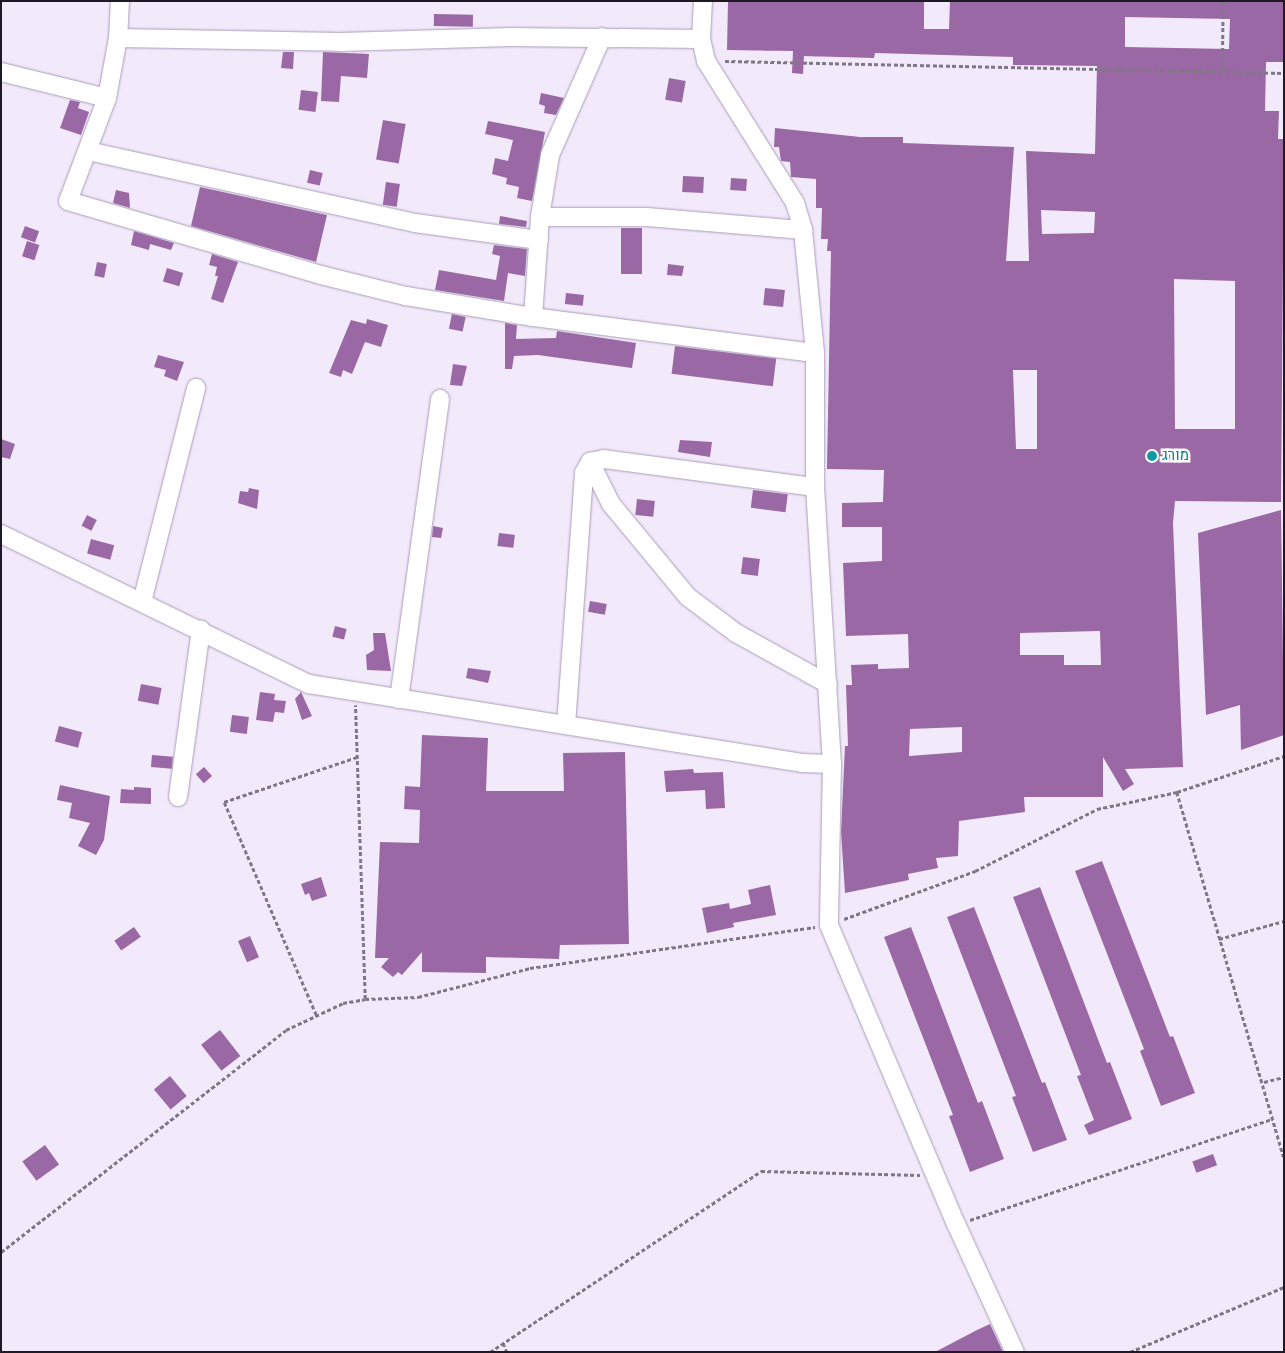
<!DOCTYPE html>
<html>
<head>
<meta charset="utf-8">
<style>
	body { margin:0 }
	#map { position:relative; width:1285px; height:1353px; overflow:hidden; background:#f2eafb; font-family:"Crimson Pro",Heebo,serif }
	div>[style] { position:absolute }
	.building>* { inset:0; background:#9a68a4; transform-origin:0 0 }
	.path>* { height:2.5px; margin-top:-1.25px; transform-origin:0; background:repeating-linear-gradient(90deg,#7e7885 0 4px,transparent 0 6.5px) }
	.roads { filter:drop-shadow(0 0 1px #aa9db8) drop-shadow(0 0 1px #aa9db8) }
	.minor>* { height:18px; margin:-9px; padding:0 9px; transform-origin:9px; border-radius:9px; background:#fff }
	.dots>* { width:14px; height:14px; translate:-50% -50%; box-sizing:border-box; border:2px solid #fbfbfb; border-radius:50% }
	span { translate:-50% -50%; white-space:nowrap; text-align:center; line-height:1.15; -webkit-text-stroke:5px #fbfbfb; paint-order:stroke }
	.culture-label { font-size:15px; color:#0d838f }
	.left { translate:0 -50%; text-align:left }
	.frame { position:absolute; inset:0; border:2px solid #1e1924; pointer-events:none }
</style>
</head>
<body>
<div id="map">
	<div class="building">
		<div style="clip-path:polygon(evenodd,728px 1px,924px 1px,924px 29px,949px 29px,950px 1px,1284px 1px,1284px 62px,1266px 62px,1265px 111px,1279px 111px,1278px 139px,1284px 139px,1281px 502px,1175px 501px,1173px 523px,1183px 767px,1125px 769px,1134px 784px,1123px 791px,1103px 757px,1103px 797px,1024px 797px,1025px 812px,959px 821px,958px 856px,936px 858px,938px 868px,908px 874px,909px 880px,845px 893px,841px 832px,845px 746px,848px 746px,846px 685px,852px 685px,851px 665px,878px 664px,878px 669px,909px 668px,908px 634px,846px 636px,843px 563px,882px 561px,882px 527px,842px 527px,842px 503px,883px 502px,884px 470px,827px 469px,831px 251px,827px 251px,828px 239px,821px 239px,822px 208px,816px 208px,816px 179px,791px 177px,790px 162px,781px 161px,779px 147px,774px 147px,775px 128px,860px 137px,903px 137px,903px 143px,1014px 147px,1006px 261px,1029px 261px,1026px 151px,1095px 154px,1097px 66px,1013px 65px,1013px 57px,875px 53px,874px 58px,804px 56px,803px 74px,792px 73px,793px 51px,727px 50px,728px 1px,1125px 17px,1230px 19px,1229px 49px,1125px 47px,1125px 17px,728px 1px,1041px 210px,1095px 212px,1094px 233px,1042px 234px,1041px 210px,728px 1px,1174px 279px,1235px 281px,1235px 429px,1175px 429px,1174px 279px,728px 1px,1013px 370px,1037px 370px,1037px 449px,1016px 449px,1013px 370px,728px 1px,1100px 631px,1101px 665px,1064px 665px,1064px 655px,1020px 655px,1020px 633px,1100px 631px,728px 1px,962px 727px,962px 752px,909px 756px,910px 729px,962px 727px)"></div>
		<div style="left:434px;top:14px;width:39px;height:12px;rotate:1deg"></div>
		<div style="clip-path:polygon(283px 52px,294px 52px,293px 69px,281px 68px)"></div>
		<div style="clip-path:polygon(323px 52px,369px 54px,367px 78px,341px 76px,339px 102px,321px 101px)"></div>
		<div style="left:669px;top:78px;width:17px;height:22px;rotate:10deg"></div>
		<div style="left:301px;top:90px;width:17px;height:20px;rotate:7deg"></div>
		<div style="clip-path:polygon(541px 93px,564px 98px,556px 115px,544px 113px,545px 106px,539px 104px)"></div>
		<div style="clip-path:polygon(70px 100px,80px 102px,78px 108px,89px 112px,81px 135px,60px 128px)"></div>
		<div style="left:383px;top:120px;width:23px;height:40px;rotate:10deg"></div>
		<div style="clip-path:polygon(488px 121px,545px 132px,532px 201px,517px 198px,519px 187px,506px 184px,507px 178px,492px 174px,495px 158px,508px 161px,513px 140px,485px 134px)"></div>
		<div style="left:310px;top:170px;width:13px;height:13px;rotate:13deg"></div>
		<div style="left:683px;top:176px;width:21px;height:16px;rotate:3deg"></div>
		<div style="left:731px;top:178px;width:16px;height:12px;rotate:4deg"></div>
		<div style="left:386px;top:182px;width:14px;height:23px;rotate:8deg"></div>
		<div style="clip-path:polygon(200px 187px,327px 215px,316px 262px,191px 226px)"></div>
		<div style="clip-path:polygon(116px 190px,129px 193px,130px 208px,113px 203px)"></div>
		<div style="clip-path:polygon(500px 216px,527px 221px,526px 227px,499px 224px)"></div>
		<div style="left:25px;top:226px;width:15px;height:12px;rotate:20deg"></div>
		<div style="left:621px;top:228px;width:21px;height:46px"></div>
		<div style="clip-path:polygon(134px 231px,174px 243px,171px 250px,150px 244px,149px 250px,131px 245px)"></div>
		<div style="left:27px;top:241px;width:13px;height:16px;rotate:18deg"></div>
		<div style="clip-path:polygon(494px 245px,527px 249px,525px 276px,508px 273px,504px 301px,435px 290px,439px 270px,496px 280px,500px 256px,492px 254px)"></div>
		<div style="clip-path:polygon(212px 254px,238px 262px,223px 303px,211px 299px,218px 276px,215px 276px,217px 267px,209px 265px)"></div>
		<div style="left:97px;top:262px;width:10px;height:14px;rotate:11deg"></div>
		<div style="clip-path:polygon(668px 264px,684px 266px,682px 276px,667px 275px)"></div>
		<div style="left:167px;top:268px;width:17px;height:14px;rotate:17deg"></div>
		<div style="left:765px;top:288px;width:20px;height:17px;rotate:6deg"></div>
		<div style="left:566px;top:293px;width:18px;height:11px;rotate:6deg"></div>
		<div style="left:452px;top:314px;width:14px;height:15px;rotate:12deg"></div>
		<div style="clip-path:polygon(367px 319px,388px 325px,381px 347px,365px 342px,352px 374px,343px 370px,341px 377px,329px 373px,351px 320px,366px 324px)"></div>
		<div style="clip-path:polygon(505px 323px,517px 325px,516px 339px,556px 338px,557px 331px,636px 343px,632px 368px,538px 355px,514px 356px,512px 369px,505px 369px)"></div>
		<div style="left:675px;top:346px;width:102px;height:28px;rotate:7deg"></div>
		<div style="clip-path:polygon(158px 355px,184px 362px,177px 381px,164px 376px,166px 370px,154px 367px)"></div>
		<div style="clip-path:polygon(453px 364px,467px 366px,462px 386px,450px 385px)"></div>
		<div style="clip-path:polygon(1px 439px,15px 444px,10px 459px,1px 457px)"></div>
		<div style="clip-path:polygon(680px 440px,712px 442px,710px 457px,678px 452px)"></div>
		<div style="clip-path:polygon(249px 488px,259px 490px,257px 509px,238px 503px,240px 491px,248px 492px)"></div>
		<div style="left:753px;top:490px;width:35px;height:18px;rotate:7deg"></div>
		<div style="left:637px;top:499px;width:18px;height:16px;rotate:6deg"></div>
		<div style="clip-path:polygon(1281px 510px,1284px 735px,1241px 750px,1240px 705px,1206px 715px,1198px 533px)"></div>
		<div style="left:87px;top:515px;width:11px;height:12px;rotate:27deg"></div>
		<div style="clip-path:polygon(433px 526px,443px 528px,441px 538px,432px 537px)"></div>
		<div style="left:499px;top:533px;width:16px;height:13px;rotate:7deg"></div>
		<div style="left:91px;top:539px;width:24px;height:15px;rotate:15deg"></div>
		<div style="left:743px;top:557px;width:17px;height:17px;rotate:7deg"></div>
		<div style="left:590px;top:601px;width:17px;height:11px;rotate:10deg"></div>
		<div style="left:335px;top:626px;width:12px;height:11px;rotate:14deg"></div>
		<div style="clip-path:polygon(373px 633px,385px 633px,391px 671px,367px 670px,366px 655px,374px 650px)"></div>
		<div style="clip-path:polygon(468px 668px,491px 671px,488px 683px,466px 678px)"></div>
		<div style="left:141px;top:684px;width:21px;height:17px;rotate:11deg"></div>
		<div style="clip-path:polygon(260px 692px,275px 694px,274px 700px,286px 701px,284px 713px,275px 712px,273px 722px,256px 720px)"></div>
		<div style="clip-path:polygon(301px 692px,312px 716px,302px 720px,295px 699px)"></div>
		<div style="left:232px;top:715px;width:17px;height:17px;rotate:7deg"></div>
		<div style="left:59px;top:726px;width:24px;height:16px;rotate:15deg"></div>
		<div style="clip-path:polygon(422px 735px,488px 738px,486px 791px,564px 791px,563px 753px,625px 752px,629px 944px,560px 945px,559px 959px,486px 957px,486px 973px,422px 972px,422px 952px,402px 975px,398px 972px,393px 977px,381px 967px,389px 958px,375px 958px,380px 842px,419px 843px,420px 810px,404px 809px,405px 786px,420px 787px)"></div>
		<div style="left:152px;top:755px;width:21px;height:12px;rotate:5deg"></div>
		<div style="left:204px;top:767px;width:12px;height:11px;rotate:48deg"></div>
		<div style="clip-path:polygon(693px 769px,694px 773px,723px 772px,725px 808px,706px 809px,705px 790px,666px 792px,664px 771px)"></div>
		<div style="clip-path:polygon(60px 785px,110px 796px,104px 840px,96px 855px,78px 846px,90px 823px,69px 818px,72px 803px,57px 800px)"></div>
		<div style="clip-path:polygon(134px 787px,151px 788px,151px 804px,120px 803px,121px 789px,134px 790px)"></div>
		<div style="clip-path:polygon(1102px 861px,1170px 1037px,1173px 1036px,1195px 1093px,1161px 1106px,1140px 1051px,1144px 1049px,1075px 871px)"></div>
		<div style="clip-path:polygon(321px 877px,327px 896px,312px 901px,309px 893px,305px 895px,301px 884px)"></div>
		<div style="clip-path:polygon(770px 885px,776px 915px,733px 923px,734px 927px,707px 933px,702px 908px,729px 903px,730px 909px,751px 904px,748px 890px)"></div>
		<div style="clip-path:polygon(1040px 887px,1107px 1063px,1110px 1062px,1132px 1119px,1089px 1135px,1084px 1125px,1094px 1120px,1077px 1076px,1081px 1075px,1013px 897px)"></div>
		<div style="clip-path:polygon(974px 907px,1042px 1083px,1045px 1082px,1067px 1140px,1033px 1152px,1012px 1097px,1016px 1096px,947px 917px)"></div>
		<div style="left:134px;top:927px;width:12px;height:24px;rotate:55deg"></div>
		<div style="clip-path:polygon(911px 927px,978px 1103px,982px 1101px,1004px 1159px,970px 1172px,949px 1116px,953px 1115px,884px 937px)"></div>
		<div style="left:250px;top:936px;width:23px;height:13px;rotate:67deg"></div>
		<div style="left:220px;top:1030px;width:33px;height:24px;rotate:52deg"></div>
		<div style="left:170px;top:1076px;width:26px;height:21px;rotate:50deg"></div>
		<div style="left:45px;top:1145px;width:24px;height:28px;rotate:54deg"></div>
		<div style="left:1213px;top:1154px;width:12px;height:22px;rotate:70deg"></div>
		<div style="clip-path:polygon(990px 1324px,1003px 1352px,935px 1352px,977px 1330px)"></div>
	</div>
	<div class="path">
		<div style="left:725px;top:61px;width:559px;rotate:1.23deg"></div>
		<div style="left:1222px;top:71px;width:70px;rotate:-89.2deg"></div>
		<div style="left:1177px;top:792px;width:380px;rotate:73.7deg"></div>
		<div style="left:844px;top:919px;width:140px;rotate:-20.1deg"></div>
		<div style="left:975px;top:871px;width:137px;rotate:-26.9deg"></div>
		<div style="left:1097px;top:809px;width:82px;rotate:-12deg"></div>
		<div style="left:1177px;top:792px;width:113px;rotate:-18.6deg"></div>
		<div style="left:1219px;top:939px;width:67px;rotate:-15.5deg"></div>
		<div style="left:365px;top:999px;width:53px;rotate:-2.2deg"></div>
		<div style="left:418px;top:997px;width:116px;rotate:-14.5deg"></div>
		<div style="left:530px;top:968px;width:288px;rotate:-8.2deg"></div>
		<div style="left:316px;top:1015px;width:232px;rotate:-113.4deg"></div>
		<div style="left:224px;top:802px;width:140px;rotate:-18.7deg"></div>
		<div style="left:1264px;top:1082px;width:21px;rotate:-14deg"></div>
		<div style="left:970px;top:1220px;width:318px;rotate:-18.5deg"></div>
		<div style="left:1px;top:1252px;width:361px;rotate:-37.9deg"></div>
		<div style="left:286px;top:1030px;width:63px;rotate:-25.3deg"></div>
		<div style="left:343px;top:1003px;width:22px;rotate:-10deg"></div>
		<div style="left:365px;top:999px;width:294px;rotate:-91.9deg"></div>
		<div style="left:503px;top:1343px;width:10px;rotate:66deg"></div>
		<div style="left:490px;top:1352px;width:326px;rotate:-33.7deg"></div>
		<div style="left:761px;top:1171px;width:159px;rotate:1.4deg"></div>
		<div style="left:1130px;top:1352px;width:167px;rotate:-22.9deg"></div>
	</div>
	<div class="roads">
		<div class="minor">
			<div style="left:120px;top:1px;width:37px;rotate:93deg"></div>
			<div style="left:118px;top:38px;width:61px;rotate:100.4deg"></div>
			<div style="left:107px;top:98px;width:110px;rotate:110.7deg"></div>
			<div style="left:68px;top:201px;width:264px;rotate:16.3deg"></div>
			<div style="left:321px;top:275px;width:88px;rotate:13.9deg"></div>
			<div style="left:406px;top:296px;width:129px;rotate:9.4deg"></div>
			<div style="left:533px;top:317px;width:284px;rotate:7.3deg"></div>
			<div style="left:703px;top:1px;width:38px;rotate:93deg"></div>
			<div style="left:701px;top:39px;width:23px;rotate:77deg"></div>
			<div style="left:706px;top:61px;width:168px;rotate:57.9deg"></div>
			<div style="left:795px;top:203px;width:28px;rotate:73deg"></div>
			<div style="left:803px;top:230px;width:124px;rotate:84.4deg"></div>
			<div style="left:815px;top:353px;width:134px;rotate:90deg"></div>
			<div style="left:815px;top:487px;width:278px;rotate:86.5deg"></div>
			<div style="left:832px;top:764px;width:161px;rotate:91.1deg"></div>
			<div style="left:829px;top:925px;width:325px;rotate:67deg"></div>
			<div style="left:956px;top:1224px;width:141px;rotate:65.3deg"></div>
			<div style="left:118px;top:38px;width:222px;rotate:1deg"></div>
			<div style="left:340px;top:42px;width:171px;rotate:-1.7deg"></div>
			<div style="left:511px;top:37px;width:190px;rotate:0.6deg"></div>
			<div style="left:1px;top:72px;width:109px;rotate:13.8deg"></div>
			<div style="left:88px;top:151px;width:335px;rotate:12.4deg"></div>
			<div style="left:415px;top:223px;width:125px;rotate:7.8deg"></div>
			<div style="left:540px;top:217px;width:107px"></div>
			<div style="left:647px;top:217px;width:157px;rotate:4.8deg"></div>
			<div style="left:533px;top:317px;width:100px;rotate:-86deg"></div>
			<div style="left:540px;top:217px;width:63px;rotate:-80.8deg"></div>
			<div style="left:550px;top:155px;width:129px;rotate:-66.2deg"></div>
			<div style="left:590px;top:462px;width:47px;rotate:63.4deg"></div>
			<div style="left:611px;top:504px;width:121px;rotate:50.4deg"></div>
			<div style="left:688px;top:597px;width:60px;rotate:36.9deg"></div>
			<div style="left:736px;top:633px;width:105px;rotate:29deg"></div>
			<div style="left:1px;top:534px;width:343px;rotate:26deg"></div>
			<div style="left:309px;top:684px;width:499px;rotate:9.1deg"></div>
			<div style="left:802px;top:763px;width:30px;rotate:2deg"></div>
			<div style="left:142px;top:602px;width:221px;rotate:-75.8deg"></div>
			<div style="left:399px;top:699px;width:303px;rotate:-82.2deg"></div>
			<div style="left:566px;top:725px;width:253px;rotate:-85.9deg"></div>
			<div style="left:584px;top:473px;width:13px;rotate:-61deg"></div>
			<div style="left:590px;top:462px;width:14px;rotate:-12deg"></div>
			<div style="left:604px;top:459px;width:213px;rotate:7.6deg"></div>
			<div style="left:178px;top:797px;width:169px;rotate:-82.2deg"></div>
		</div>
	</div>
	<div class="dots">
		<div style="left:1152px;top:456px;background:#0f9aa8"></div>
	</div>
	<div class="culture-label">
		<span class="left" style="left:1162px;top:456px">מורג</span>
	</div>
	<div class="frame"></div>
</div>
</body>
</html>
